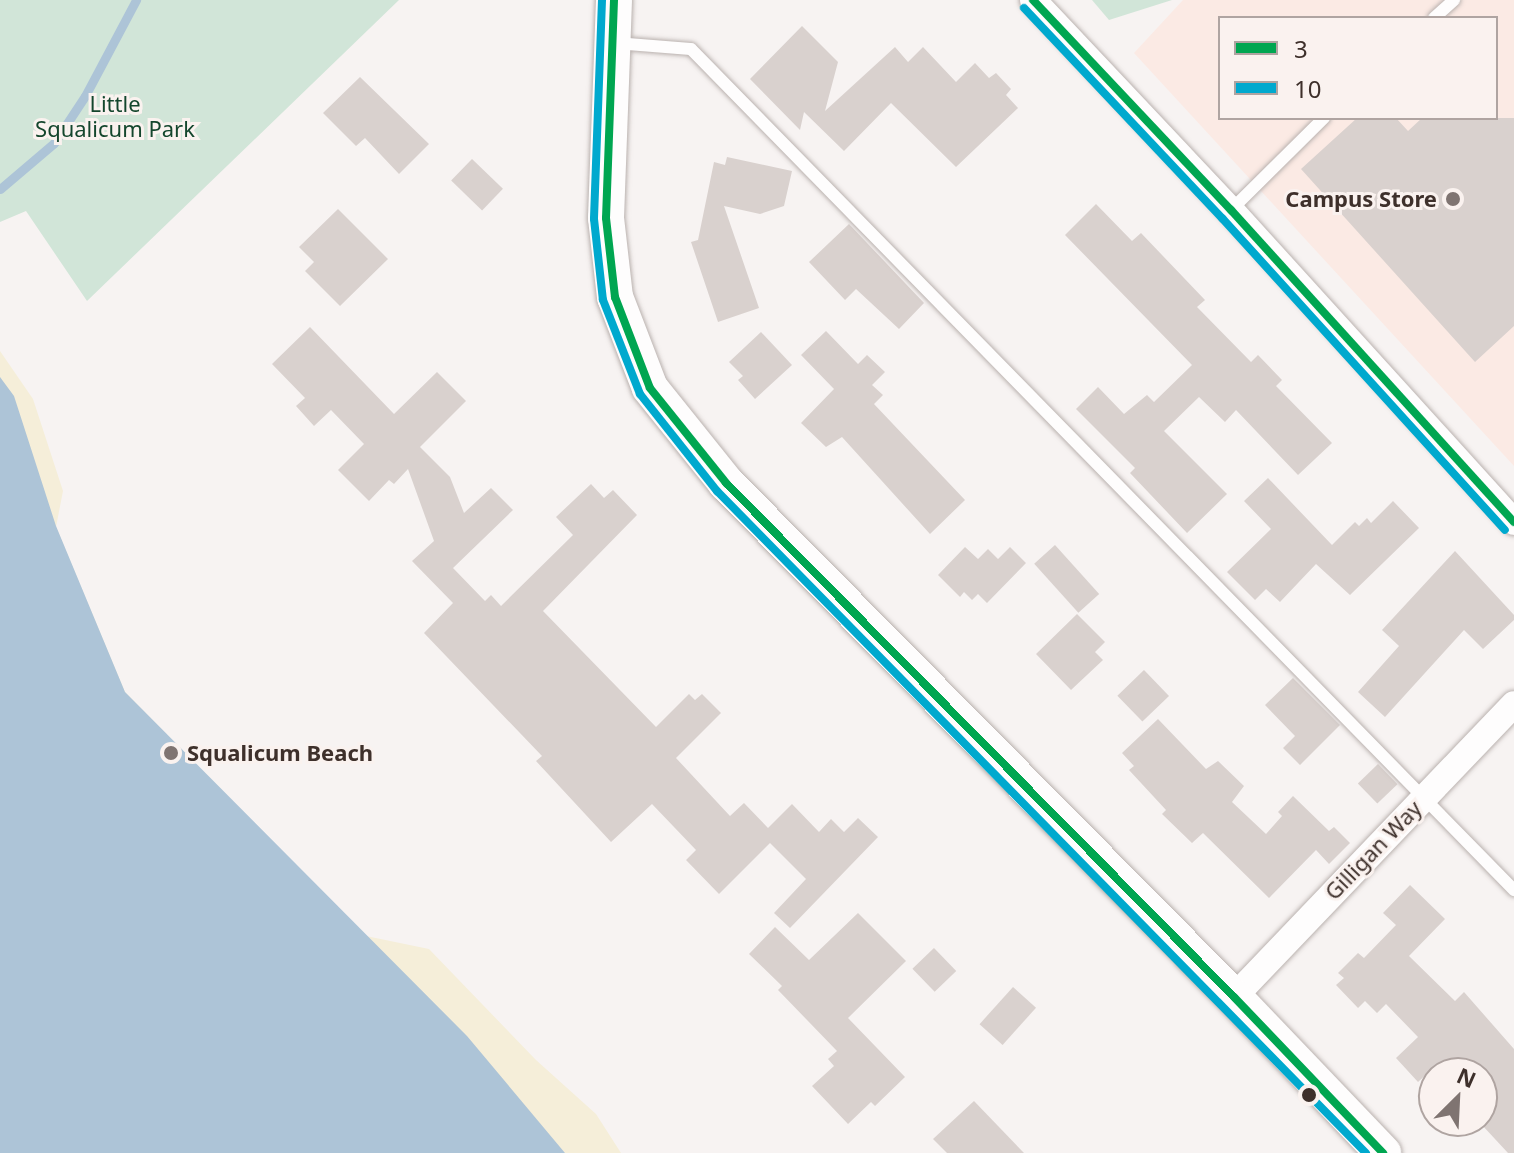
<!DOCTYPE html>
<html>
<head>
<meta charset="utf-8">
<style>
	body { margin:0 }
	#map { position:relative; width:1514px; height:1153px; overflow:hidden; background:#f7f3f2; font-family:"Noto Sans",sans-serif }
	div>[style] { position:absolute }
	.built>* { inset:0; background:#fbeae4 }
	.green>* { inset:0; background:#d1e5d8 }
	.sand>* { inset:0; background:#f5eed9 }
	.water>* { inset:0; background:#adc4d7 }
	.stream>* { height:9px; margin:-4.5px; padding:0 4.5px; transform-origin:4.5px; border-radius:4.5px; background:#adc4d7 }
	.building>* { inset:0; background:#d9d1ce; transform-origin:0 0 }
	.roads { filter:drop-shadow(0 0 2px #bab2af) drop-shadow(0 0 2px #bab2af) }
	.service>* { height:12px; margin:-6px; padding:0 6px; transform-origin:6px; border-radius:6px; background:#fefdfd }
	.minor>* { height:26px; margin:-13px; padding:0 13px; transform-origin:13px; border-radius:13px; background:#fefdfd }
	.secondary>* { height:36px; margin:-18px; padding:0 18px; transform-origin:18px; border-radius:18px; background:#fefdfd }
	.bus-1>* { height:8px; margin:-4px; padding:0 4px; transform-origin:4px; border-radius:4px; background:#00a651 }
	.bus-2>* { height:8px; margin:-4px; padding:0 4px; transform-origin:4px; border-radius:4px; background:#00a9ce }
	.dots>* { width:22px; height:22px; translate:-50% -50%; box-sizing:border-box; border:4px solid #faf2ef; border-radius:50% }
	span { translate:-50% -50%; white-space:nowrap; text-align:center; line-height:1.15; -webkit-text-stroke:6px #faf2ef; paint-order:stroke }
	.park-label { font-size:22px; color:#14462d }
	.poi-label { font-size:22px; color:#3e302b; font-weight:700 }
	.right { translate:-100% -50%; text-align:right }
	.left { translate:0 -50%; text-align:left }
	.street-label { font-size:22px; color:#3e302b }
	.legend { position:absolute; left:1218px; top:16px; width:280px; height:104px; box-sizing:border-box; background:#faf2ef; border:2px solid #afa4a1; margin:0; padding:10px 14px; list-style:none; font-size:24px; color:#3e302b }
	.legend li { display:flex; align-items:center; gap:16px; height:40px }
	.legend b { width:40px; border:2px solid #afa4a1 }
	.north { position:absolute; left:1418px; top:1057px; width:80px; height:80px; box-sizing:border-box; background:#faf2ef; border:2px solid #afa4a1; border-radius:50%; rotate:24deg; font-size:22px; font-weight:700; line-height:32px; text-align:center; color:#3e302b }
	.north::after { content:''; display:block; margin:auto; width:28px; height:36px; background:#7f7471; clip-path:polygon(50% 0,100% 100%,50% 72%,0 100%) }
</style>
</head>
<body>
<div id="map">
	<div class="built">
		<div style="clip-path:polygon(evenodd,1183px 0,1514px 0,1514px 466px,1134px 53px,1183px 0,1220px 18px,1496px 18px,1496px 118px,1220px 118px,1220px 18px)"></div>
	</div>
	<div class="green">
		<div style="clip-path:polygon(0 0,399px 0,87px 301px,26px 211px,0 222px)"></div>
		<div style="clip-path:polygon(1092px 0,1172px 0,1109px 20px)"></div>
	</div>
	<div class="sand">
		<div style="clip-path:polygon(0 351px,33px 399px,63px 491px,56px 527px,125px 692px,366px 936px,429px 949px,536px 1060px,596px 1114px,621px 1153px,545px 1153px,98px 692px,0 452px)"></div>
	</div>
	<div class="water">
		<div style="clip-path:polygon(0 377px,14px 396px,56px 526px,125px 692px,467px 1036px,565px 1153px,0 1153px)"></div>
	</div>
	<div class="stream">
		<div style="left:0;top:189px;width:71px;rotate:-40.4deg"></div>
		<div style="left:54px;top:143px;width:56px;rotate:-56.6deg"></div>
		<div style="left:85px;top:96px;width:109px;rotate:-62deg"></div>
	</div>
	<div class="building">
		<div style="clip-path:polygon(802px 26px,838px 62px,825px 111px,895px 47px,908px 62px,923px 47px,956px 82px,975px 63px,989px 78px,996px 73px,1011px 89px,1006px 95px,1018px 108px,956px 167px,891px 103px,844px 151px,804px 112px,800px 130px,750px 79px)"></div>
		<div style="clip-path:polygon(360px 77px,429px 144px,399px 174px,365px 138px,356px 146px,323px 113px)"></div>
		<div style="clip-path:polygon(1357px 118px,1396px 118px,1408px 131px,1422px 118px,1514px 118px,1514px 326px,1475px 362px,1301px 169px)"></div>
		<div style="clip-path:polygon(727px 157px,792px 171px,784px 206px,760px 214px,724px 206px,759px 308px,718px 322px,691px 242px,698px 240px,714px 162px,725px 165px)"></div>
		<div style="left:472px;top:159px;width:43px;height:30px;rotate:44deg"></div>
		<div style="clip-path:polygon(1096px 204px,1132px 241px,1141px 233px,1205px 300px,1197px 307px,1251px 362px,1258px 355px,1282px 380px,1276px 386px,1332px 443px,1298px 475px,1236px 410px,1225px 422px,1199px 397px,1164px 431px,1227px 494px,1187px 533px,1130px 473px,1135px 468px,1076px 409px,1098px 387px,1124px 414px,1147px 395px,1154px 402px,1192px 365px,1065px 235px)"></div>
		<div style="clip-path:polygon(338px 209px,388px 259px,340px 306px,305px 271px,314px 262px,299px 247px)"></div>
		<div style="clip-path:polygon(849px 224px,924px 303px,899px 329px,856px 289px,845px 300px,809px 262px)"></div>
		<div style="clip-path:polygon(310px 327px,394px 414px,437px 372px,466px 401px,420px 447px,450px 477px,464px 513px,491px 488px,513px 510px,453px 568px,485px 601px,491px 595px,501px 606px,573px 535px,556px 517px,591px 484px,604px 498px,613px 490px,637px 515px,543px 611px,656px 727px,689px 694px,695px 700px,702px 694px,721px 713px,676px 758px,730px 816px,744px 803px,768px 828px,792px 804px,819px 832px,831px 819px,844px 832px,858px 818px,878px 837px,790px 928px,774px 913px,806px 879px,770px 843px,719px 894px,686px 860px,696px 850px,652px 804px,611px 842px,536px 761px,542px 756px,424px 633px,453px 603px,412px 561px,434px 541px,408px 469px,394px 484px,389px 480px,369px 501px,338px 470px,364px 444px,331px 410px,314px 426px,296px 406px,305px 398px,272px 364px)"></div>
		<div style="clip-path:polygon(826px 331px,858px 364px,867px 355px,885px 372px,872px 385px,883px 395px,874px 404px,965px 500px,930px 534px,842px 437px,826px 447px,801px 423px,834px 389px,801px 355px)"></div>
		<div style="clip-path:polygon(761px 332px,792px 365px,755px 399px,738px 380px,743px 376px,729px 362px)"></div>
		<div style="clip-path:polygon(1268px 478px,1332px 545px,1355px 522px,1359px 526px,1367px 518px,1371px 523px,1393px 501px,1419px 528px,1350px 595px,1316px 564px,1280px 602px,1266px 589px,1255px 600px,1227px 572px,1271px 529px,1244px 501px)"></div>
		<div style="left:1055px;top:545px;width:66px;height:28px;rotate:48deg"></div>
		<div style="clip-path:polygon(965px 547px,978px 559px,988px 549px,998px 559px,1010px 547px,1026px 563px,987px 603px,978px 594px,972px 600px,964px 592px,960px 597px,938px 575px)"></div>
		<div style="clip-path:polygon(1455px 551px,1514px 615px,1514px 620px,1483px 649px,1464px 630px,1385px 717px,1358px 692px,1399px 646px,1382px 630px)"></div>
		<div style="clip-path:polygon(1077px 614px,1105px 642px,1095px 652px,1103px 660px,1071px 690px,1036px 654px)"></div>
		<div style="left:1144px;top:670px;width:36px;height:37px;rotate:46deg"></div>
		<div style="clip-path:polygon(1293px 678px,1340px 725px,1300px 765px,1283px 748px,1295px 736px,1265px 705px)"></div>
		<div style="clip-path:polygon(1158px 719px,1206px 769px,1218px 761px,1244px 786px,1232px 802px,1266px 834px,1282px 816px,1278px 812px,1293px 796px,1329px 831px,1334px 827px,1350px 843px,1329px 864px,1316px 850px,1269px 898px,1203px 833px,1192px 843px,1162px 814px,1166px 810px,1129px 770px,1134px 766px,1122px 753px)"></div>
		<div style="left:1378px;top:764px;width:28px;height:28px;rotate:46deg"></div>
		<div style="clip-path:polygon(1410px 885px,1445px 919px,1409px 956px,1455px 1001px,1464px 992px,1514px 1049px,1514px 1153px,1508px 1153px,1482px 1125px,1482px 1073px,1430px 1071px,1418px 1082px,1396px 1058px,1418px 1037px,1386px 1004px,1377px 1013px,1365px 1001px,1358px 1008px,1336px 985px,1344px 978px,1338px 973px,1358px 953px,1364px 958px,1396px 925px,1383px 913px)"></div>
		<div style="clip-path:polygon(858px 913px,906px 961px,848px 1018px,905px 1077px,875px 1106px,871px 1102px,848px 1124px,812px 1086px,834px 1066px,828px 1059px,837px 1051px,778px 990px,782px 986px,749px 954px,775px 927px,809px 960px)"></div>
		<div style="left:934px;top:948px;width:32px;height:30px;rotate:46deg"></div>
		<div style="left:1013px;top:987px;width:31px;height:50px;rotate:42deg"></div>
		<div style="clip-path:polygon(974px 1101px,1024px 1153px,947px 1153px,933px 1139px)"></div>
	</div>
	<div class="roads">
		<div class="service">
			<div style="left:1434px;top:18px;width:27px;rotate:-42deg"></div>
			<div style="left:615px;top:43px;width:76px;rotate:4.5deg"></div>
			<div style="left:691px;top:49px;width:1177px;rotate:45.62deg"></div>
			<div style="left:1231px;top:210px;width:131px;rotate:-44.7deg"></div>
		</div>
		<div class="minor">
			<div style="left:1033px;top:0;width:289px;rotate:46.7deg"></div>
			<div style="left:1231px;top:210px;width:421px;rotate:47.8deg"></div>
			<div style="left:1234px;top:997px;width:405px;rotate:-46.3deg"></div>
		</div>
		<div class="secondary">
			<div style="left:614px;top:0;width:218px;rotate:92.1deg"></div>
			<div style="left:606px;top:218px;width:80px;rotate:83.5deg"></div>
			<div style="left:615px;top:297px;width:97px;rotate:69deg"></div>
			<div style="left:650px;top:388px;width:122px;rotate:51.3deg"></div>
			<div style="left:726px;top:483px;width:723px;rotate:45.34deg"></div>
			<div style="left:1234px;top:997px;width:216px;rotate:46.3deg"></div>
		</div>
	</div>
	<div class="bus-1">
		<div style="left:614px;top:0;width:218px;rotate:92.1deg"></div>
		<div style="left:606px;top:218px;width:80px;rotate:83.5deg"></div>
		<div style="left:615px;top:297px;width:97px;rotate:69deg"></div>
		<div style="left:650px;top:388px;width:122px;rotate:51.3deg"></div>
		<div style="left:726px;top:483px;width:723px;rotate:45.34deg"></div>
		<div style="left:1234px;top:997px;width:216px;rotate:46.3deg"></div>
		<div style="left:1033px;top:0;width:289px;rotate:46.7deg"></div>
		<div style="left:1231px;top:210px;width:421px;rotate:47.8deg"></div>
	</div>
	<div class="bus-2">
		<div style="left:602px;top:0;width:219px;rotate:92.1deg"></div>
		<div style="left:594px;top:219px;width:81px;rotate:83.7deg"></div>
		<div style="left:603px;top:300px;width:101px;rotate:68.5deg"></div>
		<div style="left:640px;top:394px;width:124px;rotate:51.6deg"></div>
		<div style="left:717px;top:491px;width:927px;rotate:45.57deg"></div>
		<div style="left:1024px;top:8px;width:289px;rotate:46.7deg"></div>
		<div style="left:1222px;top:218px;width:421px;rotate:47.8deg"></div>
	</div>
	<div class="dots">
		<div style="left:1453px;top:199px;background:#7f7471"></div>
		<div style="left:171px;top:753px;background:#7f7471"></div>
		<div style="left:1309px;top:1095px;background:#3e302b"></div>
	</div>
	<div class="park-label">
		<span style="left:115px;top:116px">Little<br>Squalicum Park</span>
	</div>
	<div class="poi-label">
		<span class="right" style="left:1437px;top:199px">Campus Store</span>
		<span class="left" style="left:187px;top:753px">Squalicum Beach</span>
	</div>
	<div class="street-label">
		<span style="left:1373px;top:850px;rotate:-46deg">Gilligan Way</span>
	</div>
	<ul class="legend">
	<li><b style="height:10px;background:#00a651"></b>3</li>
	<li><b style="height:10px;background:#00a9ce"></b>10</li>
	</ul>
	<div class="north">N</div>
</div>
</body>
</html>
